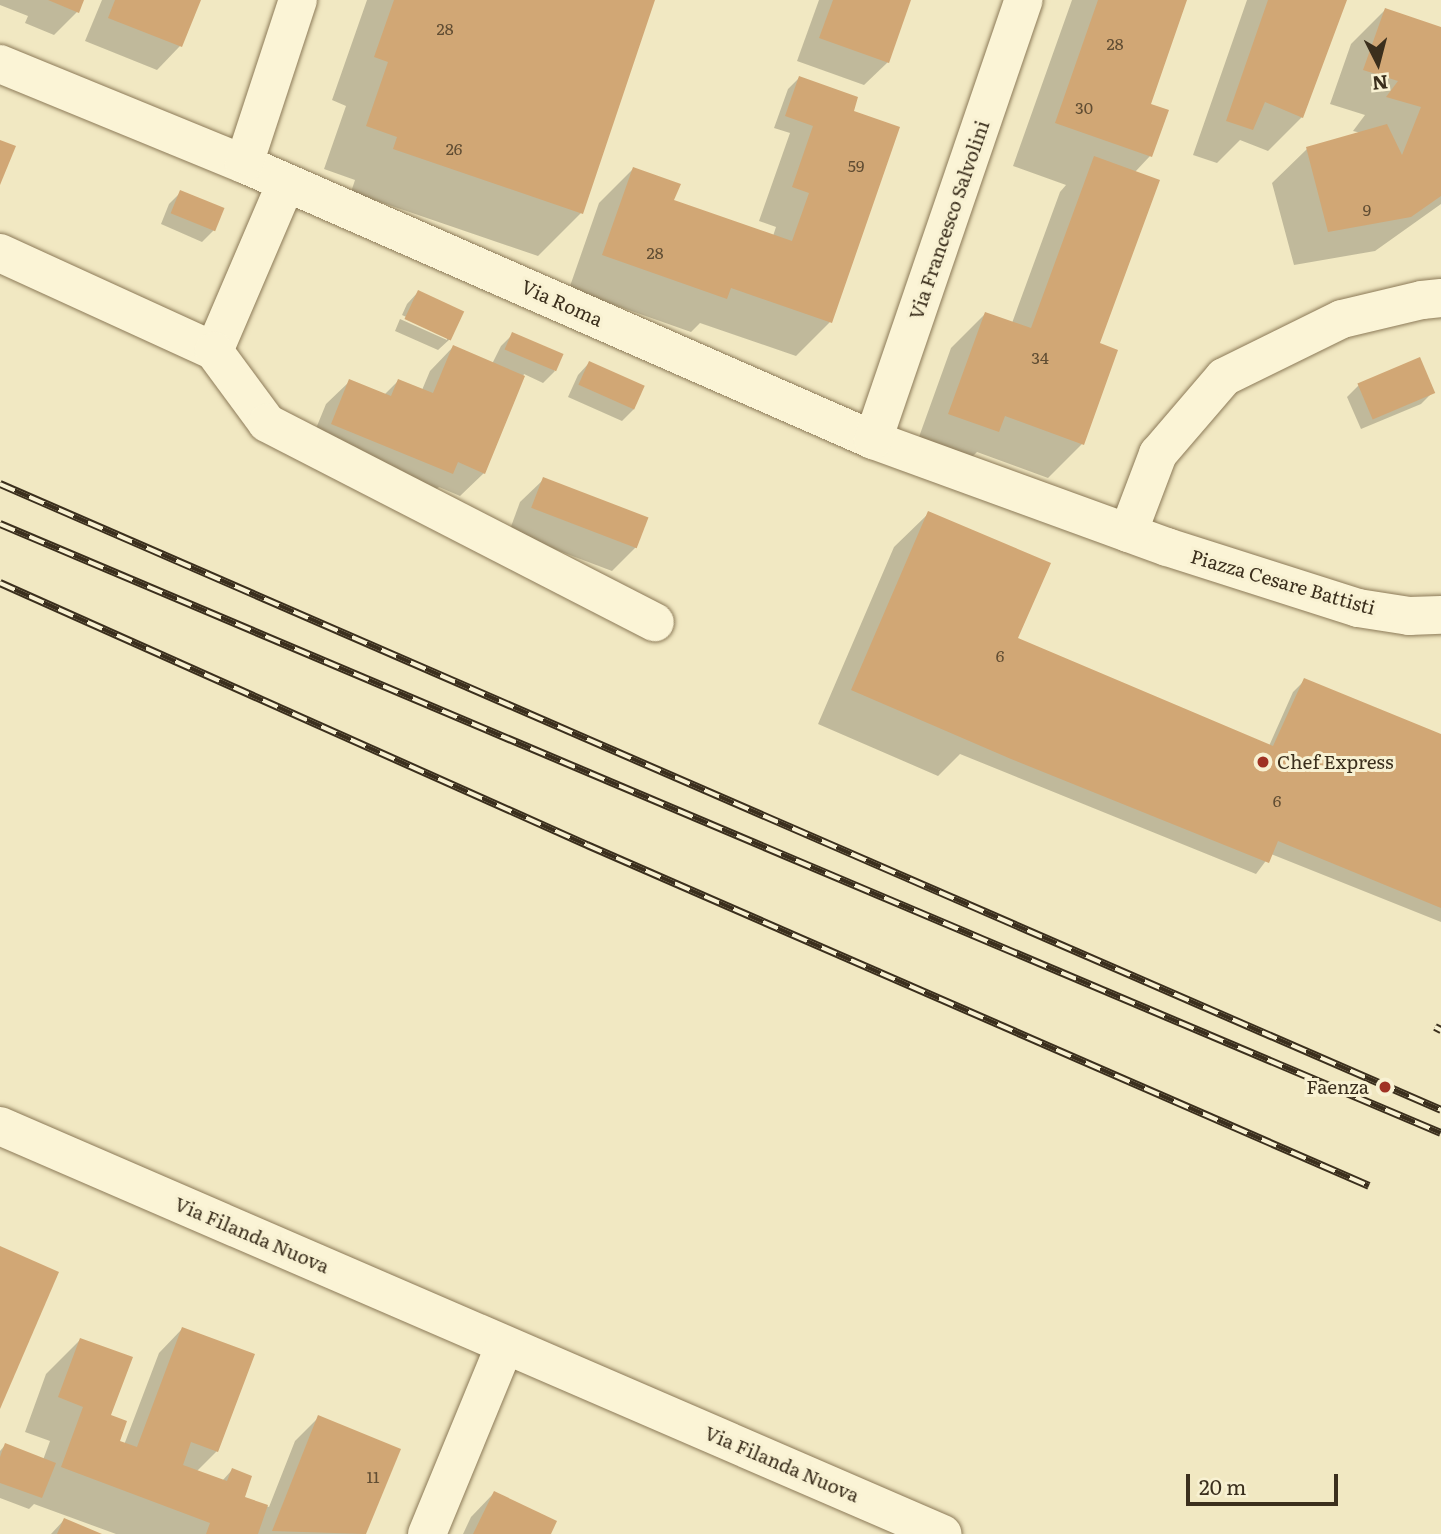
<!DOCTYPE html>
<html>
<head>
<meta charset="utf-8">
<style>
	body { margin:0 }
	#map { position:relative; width:1441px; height:1534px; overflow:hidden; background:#f1e8c2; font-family:Literata,serif }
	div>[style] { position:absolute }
	.shadow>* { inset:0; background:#0003 }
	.building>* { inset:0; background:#d1a775; transform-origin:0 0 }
	.roads { filter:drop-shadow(0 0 2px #8c7a58) drop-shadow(0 0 2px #8c7a58) }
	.minor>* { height:38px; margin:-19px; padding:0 19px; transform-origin:19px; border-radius:19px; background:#fbf4d6 }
	.rail>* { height:8px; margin-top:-4px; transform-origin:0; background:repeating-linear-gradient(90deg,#f8f1d2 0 16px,#3b2f1d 0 32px); box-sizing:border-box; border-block:2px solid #3b2f1d }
	.dots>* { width:19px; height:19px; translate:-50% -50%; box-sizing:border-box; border:4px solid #f8f1d2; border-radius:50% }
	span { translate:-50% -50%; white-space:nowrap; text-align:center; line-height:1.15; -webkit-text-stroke:6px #f8f1d2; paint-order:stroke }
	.number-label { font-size:16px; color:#604d33 }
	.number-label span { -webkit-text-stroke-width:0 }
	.street-label { font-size:19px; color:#3b2f1d }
	.poi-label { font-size:19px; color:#3b2f1d }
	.left { translate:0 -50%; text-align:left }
	.right { translate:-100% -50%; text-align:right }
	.north { position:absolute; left:1343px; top:28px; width:70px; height:70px; -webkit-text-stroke:5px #f8f1d2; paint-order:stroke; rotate:174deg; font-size:19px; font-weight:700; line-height:28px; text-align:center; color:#3b2f1d }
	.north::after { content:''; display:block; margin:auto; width:24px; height:32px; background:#3b2f1d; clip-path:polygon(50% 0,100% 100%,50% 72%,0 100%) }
	.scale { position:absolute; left:1186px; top:1474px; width:152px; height:32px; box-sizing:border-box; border:4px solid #3b2f1d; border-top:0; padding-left:9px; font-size:21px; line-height:24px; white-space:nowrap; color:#3b2f1d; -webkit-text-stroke:5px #f8f1d2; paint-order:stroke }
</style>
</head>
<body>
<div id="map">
	<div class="shadow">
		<div style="clip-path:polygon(0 0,82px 0,77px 12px,54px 35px,25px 23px,28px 16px,0 5px)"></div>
		<div style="clip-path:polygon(102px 0,199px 0,180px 46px,157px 70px,85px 41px)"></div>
		<div style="clip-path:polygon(367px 0,653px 0,581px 213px,538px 256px,351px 192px,355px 180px,324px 169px,346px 106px,332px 100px)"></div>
		<div style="clip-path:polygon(819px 0,909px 0,888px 62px,864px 85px,797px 61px)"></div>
		<div style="clip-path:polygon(1072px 0,1185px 0,1148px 105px,1150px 156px,1135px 172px,1098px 344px,1082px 444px,1048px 478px,977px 452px,963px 466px,915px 448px,951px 348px,985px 314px,1012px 323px,1060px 192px,1066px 185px,1013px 166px)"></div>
		<div style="clip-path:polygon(1247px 0,1345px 0,1302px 117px,1268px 151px,1240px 140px,1217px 163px,1193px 155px)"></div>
		<div style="clip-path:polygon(1385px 10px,1441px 29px,1441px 204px,1375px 251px,1294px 265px,1272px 183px,1307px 149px,1361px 133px,1353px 131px,1365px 115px,1330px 104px,1351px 44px)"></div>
		<div style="clip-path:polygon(799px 78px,851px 112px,830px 322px,796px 356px,700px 323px,691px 332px,569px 289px,599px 203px,633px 169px,672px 201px,773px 236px,776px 227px,759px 221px,790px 133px,774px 128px,788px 89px)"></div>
		<div style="clip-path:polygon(181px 192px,214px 230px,202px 242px,161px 224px,169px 204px)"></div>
		<div style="clip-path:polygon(418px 292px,450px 339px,438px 350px,395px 331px,400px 319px,447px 340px,447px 336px,402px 315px,407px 304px)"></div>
		<div style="clip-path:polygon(513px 334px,555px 371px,543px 383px,524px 374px,484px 473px,460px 496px,439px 487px,428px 497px,308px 448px,326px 404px,350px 381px,384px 395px,398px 381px,422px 390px,430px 371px,453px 347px,492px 364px,501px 346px)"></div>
		<div style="clip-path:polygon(589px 363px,634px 409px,622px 421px,568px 397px,578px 375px)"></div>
		<div style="clip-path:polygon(1359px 385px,1433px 392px,1421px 404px,1361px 429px,1347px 397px)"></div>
		<div style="clip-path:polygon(544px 479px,636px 547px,612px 571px,509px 532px,520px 502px)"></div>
		<div style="clip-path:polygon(929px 513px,1016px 639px,1269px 746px,1293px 692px,1305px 680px,1441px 737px,1441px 922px,1271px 854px,1256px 874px,960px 754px,938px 776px,818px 724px,894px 547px)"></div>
		<div style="clip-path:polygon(182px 1329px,217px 1451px,197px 1471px,222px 1481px,232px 1470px,242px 1498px,269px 1507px,295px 1441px,319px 1417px,399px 1450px,364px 1534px,116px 1534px,34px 1504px,29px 1509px,0 1498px,0 1451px,5px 1445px,43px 1460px,50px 1441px,25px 1432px,46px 1374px,80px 1340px,118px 1442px,124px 1445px,159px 1353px)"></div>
		<div style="clip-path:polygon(494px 1493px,549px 1534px,463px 1534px,471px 1517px)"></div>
		<div style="clip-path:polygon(64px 1520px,98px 1534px,51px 1534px)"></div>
	</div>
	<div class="building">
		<div style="clip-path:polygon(48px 0,84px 0,79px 13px)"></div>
		<div style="clip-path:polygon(115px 0,201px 0,182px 47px,108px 18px)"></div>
		<div style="clip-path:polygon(394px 0,655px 0,583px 214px,393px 149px,397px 137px,366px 126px,388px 62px,374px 57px)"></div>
		<div style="clip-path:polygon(833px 0,911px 0,889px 63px,819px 38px)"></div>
		<div style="clip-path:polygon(1098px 0,1187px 0,1151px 104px,1169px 110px,1152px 157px,1055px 123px)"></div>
		<div style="clip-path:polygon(1268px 0,1347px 0,1303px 118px,1265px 102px,1253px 130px,1226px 121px)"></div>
		<div style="clip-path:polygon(1385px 8px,1441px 27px,1441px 196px,1411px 217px,1328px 232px,1306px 147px,1387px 124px,1402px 155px,1421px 107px,1386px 97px,1398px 81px,1363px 70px)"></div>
		<div style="clip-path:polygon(799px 76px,858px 97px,854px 111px,900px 127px,832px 323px,731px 288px,727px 299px,602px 255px,633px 167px,681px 184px,674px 200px,792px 241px,809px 193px,792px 187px,813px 126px,785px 116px)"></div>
		<div style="clip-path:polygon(0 140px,16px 146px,0 185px)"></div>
		<div style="clip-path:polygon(1094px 156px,1160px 180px,1100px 343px,1118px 350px,1084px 445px,1005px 416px,999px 432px,948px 414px,985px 312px,1031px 328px)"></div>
		<div style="left:180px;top:190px;width:48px;height:25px;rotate:22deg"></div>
		<div style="left:418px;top:290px;width:51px;height:32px;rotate:25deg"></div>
		<div style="left:512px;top:332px;width:56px;height:19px;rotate:23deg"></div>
		<div style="clip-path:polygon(453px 345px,525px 376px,485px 474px,458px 462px,453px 474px,331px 424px,349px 379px,391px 396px,398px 379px,433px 393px)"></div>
		<div style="left:1420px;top:357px;width:39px;height:68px;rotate:67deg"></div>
		<div style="left:589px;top:361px;width:61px;height:26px;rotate:24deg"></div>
		<div style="left:543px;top:477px;width:113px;height:33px;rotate:21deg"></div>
		<div style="clip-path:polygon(928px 511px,1051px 563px,1018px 638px,1273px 746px,1304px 678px,1441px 734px,1441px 908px,1278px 841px,1269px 863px,1011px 759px,851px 690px)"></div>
		<div style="clip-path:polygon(0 1246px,59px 1272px,0 1409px)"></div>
		<div style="clip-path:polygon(182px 1327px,255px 1354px,218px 1452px,191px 1442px,183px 1465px,227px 1481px,232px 1468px,252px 1476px,245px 1497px,268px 1505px,258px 1534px,206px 1534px,210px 1523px,61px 1467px,83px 1407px,58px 1397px,80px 1338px,133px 1357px,111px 1415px,127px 1421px,120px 1441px,137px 1447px)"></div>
		<div style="clip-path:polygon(318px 1415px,401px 1449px,366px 1534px,272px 1531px)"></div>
		<div style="clip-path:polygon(5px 1443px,56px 1463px,42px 1498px,0 1483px,0 1457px)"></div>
		<div style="clip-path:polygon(494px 1491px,557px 1521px,551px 1534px,473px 1534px)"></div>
		<div style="clip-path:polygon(64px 1518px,102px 1534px,57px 1534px)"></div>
	</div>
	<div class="roads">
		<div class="minor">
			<div style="left:0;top:64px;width:264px;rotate:22.3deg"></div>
			<div style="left:244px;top:164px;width:687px;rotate:23.69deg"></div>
			<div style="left:873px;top:440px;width:313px;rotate:20deg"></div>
			<div style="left:1167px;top:547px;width:201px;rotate:17.7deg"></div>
			<div style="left:1358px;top:608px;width:52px;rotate:8.9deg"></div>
			<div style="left:1409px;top:616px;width:32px;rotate:-2deg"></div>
			<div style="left:244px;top:164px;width:173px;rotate:-71.8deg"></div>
			<div style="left:0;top:253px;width:235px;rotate:24.6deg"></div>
			<div style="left:214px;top:351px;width:183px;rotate:-66.8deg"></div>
			<div style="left:214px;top:351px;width:89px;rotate:53.6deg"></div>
			<div style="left:267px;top:423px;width:436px;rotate:27.2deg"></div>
			<div style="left:873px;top:440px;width:465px;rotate:-71.1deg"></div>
			<div style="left:1128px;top:533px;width:85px;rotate:-69.2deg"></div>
			<div style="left:1158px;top:454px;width:101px;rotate:-49.4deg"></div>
			<div style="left:1224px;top:377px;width:131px;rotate:-26.2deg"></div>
			<div style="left:1342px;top:319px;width:82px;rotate:-13.4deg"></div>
			<div style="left:1422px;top:300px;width:19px;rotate:-6deg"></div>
			<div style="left:0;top:1126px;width:1027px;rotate:23.4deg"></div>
			<div style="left:427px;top:1534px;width:204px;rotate:-67.6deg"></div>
		</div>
	</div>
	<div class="rail">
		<div style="left:0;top:484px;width:1571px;rotate:23.48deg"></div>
		<div style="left:0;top:524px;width:1564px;rotate:22.91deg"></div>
		<div style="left:0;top:583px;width:643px;rotate:24.05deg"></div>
		<div style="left:587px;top:845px;width:853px;rotate:23.56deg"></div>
		<div style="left:1435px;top:1027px;width:7px;rotate:27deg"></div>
	</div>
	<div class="dots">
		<div style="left:1263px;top:762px;background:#9f3224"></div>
		<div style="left:1385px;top:1087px;background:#9f3224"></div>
	</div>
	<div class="number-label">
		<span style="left:445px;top:28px">28</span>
		<span style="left:1115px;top:43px">28</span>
		<span style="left:1084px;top:107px">30</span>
		<span style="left:454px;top:148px">26</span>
		<span style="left:856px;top:165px">59</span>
		<span style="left:1367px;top:209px">9</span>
		<span style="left:655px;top:252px">28</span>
		<span style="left:1040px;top:357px">34</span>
		<span style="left:1000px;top:655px">6</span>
		<span style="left:1277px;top:800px">6</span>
		<span style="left:373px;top:1476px">11</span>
	</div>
	<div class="street-label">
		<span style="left:949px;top:220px;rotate:-71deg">Via Francesco Salvolini</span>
		<span style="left:562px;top:303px;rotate:24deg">Via Roma</span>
		<span style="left:1283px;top:582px;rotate:16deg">Piazza Cesare Battisti</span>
		<span style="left:252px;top:1235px;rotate:23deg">Via Filanda Nuova</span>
		<span style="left:782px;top:1464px;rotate:23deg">Via Filanda Nuova</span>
	</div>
	<div class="poi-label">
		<span class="left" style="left:1277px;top:762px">Chef Express</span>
		<span class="right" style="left:1369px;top:1087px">Faenza</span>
	</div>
	<div class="north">N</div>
	<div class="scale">20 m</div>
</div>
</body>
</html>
